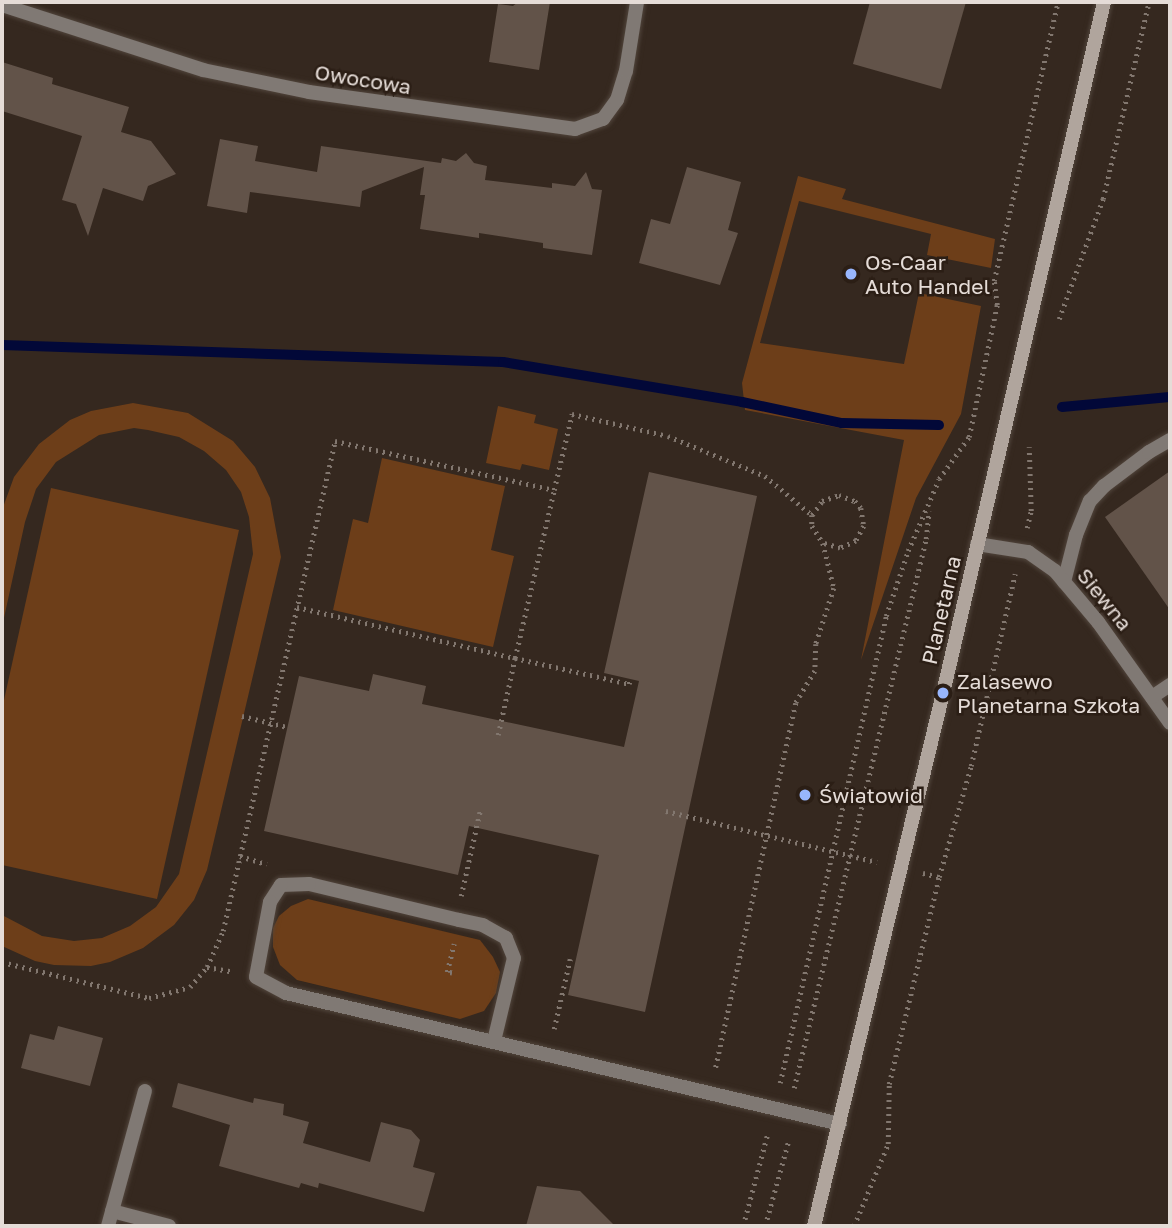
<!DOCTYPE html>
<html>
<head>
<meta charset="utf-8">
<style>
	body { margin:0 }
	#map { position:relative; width:1172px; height:1228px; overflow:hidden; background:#35281f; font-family:"Golos Text",sans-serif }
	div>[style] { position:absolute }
	.green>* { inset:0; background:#6d3e19 }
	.stream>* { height:10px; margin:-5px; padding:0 5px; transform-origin:5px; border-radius:5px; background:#020838 }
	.building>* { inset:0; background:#625349 }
	.path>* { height:4.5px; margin-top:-2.25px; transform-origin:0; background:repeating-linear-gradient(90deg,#82776f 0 2px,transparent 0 7px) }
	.roads { filter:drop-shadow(0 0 2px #51453c) drop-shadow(0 0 2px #51453c) }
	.lane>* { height:14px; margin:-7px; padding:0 7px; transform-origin:7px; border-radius:7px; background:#807974 }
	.street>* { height:14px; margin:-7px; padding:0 7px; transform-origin:7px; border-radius:7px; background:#807974 }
	.secondary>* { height:14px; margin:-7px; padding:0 7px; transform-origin:7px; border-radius:7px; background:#b0a59d }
	.dots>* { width:19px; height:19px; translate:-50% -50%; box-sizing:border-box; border:4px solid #2b1e15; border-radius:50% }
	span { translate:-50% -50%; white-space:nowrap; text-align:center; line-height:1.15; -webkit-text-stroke:5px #2b1e15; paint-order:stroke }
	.street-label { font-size:21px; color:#e5dcd7 }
	.poi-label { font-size:21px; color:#e5dcd7 }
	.left { translate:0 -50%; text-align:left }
	.frame { position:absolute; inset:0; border:4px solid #e5dcd7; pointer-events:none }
</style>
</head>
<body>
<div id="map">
	<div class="green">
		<div style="clip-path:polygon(798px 176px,846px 189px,842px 199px,995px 239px,991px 268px,927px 255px,931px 234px,799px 201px,760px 343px,904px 364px,919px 293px,981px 306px,961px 414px,916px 498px,861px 660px,904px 440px,745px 410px,742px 383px)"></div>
		<div style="clip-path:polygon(133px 403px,188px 413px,233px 441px,255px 467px,270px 498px,281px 557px,207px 870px,194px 900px,174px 925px,143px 948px,110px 962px,91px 966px,54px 965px,35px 961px,2px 946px,2px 915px,42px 936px,74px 941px,102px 938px,130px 926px,156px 907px,179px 874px,253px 554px,249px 517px,241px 492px,226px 470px,204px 451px,179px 437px,148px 430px,134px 428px,99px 435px,56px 462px,36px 489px,25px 522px,2px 627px,2px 510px,14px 477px,39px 444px,70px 420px,91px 411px)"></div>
		<div style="clip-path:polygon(498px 406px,536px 415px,534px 423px,558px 429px,549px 470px,522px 464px,520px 470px,486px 463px)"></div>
		<div style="clip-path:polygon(382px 458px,505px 486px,491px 550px,514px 556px,493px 647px,333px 610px,353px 519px,368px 523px)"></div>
		<div style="clip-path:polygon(51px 488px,239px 530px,157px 899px,2px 865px,2px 709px)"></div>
		<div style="clip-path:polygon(308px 899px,480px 940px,493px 957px,500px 972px,496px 993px,484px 1011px,460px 1019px,297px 980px,280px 965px,273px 947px,273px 928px,279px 916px,291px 906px)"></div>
	</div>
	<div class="stream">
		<div style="left:2px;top:345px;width:501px;rotate:1.94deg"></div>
		<div style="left:503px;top:362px;width:242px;rotate:9.5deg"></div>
		<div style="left:742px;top:402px;width:102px;rotate:11.9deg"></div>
		<div style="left:842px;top:423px;width:97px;rotate:1.2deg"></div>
		<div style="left:1062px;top:407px;width:108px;rotate:-5.3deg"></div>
	</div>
	<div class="building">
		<div style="clip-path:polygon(518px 2px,550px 2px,539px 70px,489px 62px,498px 4px,513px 6px)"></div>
		<div style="clip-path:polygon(870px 2px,966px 2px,941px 89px,853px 64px)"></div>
		<div style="clip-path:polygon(2px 62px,53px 78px,52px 84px,129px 107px,121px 132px,151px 141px,176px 174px,148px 186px,143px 201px,103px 188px,88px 236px,76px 204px,62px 200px,82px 136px,2px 111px)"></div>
		<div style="clip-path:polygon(220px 139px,258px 146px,255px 161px,317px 172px,321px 146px,441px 163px,442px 158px,456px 161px,466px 153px,474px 163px,487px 166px,485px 180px,552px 188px,552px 183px,575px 186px,586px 172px,592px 189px,602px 190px,592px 255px,543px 248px,543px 243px,479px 233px,479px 238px,420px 229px,425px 195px,420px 195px,424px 167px,362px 191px,360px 207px,250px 192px,247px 213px,207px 206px)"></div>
		<div style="clip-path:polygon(687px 167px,741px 182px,728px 230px,738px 233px,720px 285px,639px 263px,651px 219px,670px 224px)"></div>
		<div style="clip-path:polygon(1170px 471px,1170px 610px,1105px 517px)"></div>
		<div style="clip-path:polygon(649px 472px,757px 496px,645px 1012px,568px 995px,599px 855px,469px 826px,458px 875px,264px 831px,299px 676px,369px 691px,373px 674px,426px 686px,422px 704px,624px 747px,639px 681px,604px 673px)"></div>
		<div style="clip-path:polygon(58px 1026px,103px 1038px,90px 1086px,21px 1068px,30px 1034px,54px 1040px)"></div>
		<div style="clip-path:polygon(178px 1083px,253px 1103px,254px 1098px,284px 1104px,283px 1115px,309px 1122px,303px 1143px,370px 1162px,381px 1122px,411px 1130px,420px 1140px,413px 1167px,435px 1173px,424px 1212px,319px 1183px,318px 1188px,301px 1183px,299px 1188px,219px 1166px,230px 1125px,172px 1107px)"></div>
		<div style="clip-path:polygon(537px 1186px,580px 1191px,615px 1226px,526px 1226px)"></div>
	</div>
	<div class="path">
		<div style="left:1059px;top:319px;width:128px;rotate:-69.9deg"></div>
		<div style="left:1103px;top:199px;width:202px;rotate:-76.9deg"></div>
		<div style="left:812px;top:515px;width:17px;rotate:-54deg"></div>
		<div style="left:822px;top:501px;width:18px;rotate:-19deg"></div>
		<div style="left:839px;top:495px;width:17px;rotate:21deg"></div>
		<div style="left:855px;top:501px;width:9px;rotate:49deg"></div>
		<div style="left:861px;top:508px;width:18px;rotate:81deg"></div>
		<div style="left:864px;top:526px;width:17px;rotate:118deg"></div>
		<div style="left:856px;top:541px;width:17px;rotate:156deg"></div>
		<div style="left:840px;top:548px;width:18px;rotate:-164deg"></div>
		<div style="left:1027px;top:528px;width:17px;rotate:-77deg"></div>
		<div style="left:1031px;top:511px;width:64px;rotate:-91.8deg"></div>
		<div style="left:297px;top:607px;width:224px;rotate:13.2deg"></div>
		<div style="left:515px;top:658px;width:172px;rotate:-76.9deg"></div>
		<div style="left:242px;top:716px;width:46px;rotate:13.7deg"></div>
		<div style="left:498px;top:735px;width:79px;rotate:-77.6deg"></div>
		<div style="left:515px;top:658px;width:117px;rotate:12.8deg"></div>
		<div style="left:629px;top:684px;width:5px;rotate:-79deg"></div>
		<div style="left:666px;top:811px;width:217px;rotate:13.6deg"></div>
		<div style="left:240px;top:856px;width:28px;rotate:17deg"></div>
		<div style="left:923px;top:873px;width:16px;rotate:14deg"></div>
		<div style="left:461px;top:896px;width:87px;rotate:-77.4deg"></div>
		<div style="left:2px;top:962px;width:151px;rotate:13.8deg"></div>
		<div style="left:149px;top:998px;width:42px;rotate:-15deg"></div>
		<div style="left:190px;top:987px;width:26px;rotate:-50deg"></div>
		<div style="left:207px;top:967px;width:27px;rotate:10deg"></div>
		<div style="left:207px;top:967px;width:39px;rotate:-66deg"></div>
		<div style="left:223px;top:931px;width:503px;rotate:-77.12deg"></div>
		<div style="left:335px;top:441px;width:224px;rotate:12.6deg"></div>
		<div style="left:554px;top:490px;width:78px;rotate:-76.7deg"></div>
		<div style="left:572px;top:414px;width:98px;rotate:12.9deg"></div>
		<div style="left:668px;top:436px;width:105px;rotate:22.4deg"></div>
		<div style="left:765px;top:476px;width:61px;rotate:39.7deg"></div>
		<div style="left:812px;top:515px;width:11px;rotate:90deg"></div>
		<div style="left:812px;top:526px;width:20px;rotate:57deg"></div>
		<div style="left:823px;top:543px;width:46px;rotate:76.3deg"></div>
		<div style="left:834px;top:588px;width:59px;rotate:107.8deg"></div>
		<div style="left:816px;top:644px;width:27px;rotate:92deg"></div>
		<div style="left:815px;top:671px;width:37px;rotate:121deg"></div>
		<div style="left:796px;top:703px;width:376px;rotate:102.4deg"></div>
		<div style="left:452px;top:973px;width:5px;rotate:-169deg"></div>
		<div style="left:447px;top:972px;width:29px;rotate:-76deg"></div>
		<div style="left:554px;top:1029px;width:72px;rotate:-77.1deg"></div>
		<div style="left:780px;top:1083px;width:479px;rotate:-77.2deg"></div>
		<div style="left:886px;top:616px;width:69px;rotate:-71.3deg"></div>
		<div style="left:908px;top:551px;width:78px;rotate:-66.7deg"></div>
		<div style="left:939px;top:479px;width:52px;rotate:-54.5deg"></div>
		<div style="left:969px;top:437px;width:135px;rotate:-78deg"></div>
		<div style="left:997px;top:305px;width:24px;rotate:-97deg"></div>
		<div style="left:994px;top:281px;width:286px;rotate:-77.1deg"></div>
		<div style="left:794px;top:1088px;width:565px;rotate:-76.48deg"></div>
		<div style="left:926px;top:539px;width:28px;rotate:-84deg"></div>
		<div style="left:743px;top:1226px;width:97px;rotate:-75.1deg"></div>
		<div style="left:765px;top:1226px;width:90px;rotate:-74.6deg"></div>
		<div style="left:854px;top:1226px;width:89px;rotate:-67.5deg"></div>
		<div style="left:888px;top:1144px;width:60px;rotate:-89deg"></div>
		<div style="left:889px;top:1084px;width:213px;rotate:-76.4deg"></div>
		<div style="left:939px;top:877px;width:116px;rotate:-73.9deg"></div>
		<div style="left:971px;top:766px;width:197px;rotate:-77.1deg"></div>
	</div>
	<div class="roads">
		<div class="lane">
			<div style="left:1064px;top:582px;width:49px;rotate:-75.7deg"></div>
			<div style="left:1076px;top:535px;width:37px;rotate:-68deg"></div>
			<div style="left:1090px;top:501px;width:21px;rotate:-47deg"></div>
			<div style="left:1104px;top:486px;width:56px;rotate:-37.1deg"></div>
			<div style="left:1149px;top:452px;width:24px;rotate:-30deg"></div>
			<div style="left:494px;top:1041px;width:85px;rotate:-76.5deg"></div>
			<div style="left:514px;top:958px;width:22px;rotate:-112deg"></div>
			<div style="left:506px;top:938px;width:26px;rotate:-151deg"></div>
			<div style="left:483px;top:925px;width:25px;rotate:-168deg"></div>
			<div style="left:459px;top:920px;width:154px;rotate:-166.5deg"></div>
			<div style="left:309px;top:884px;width:28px;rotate:178deg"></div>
			<div style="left:281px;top:885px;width:20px;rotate:123deg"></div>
			<div style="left:270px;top:902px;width:76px;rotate:100.6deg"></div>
			<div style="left:256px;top:977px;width:34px;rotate:28deg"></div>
			<div style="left:286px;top:993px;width:569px;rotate:13.3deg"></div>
		</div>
		<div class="street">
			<div style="left:2px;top:5px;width:211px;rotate:17.9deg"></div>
			<div style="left:203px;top:70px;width:108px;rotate:11.7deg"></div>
			<div style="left:309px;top:92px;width:269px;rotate:7.9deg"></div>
			<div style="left:575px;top:129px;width:30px;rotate:-20deg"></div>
			<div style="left:603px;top:119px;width:24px;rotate:-54deg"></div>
			<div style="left:617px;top:100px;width:30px;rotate:-73deg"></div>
			<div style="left:626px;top:71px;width:70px;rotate:-80.9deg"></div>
			<div style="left:977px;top:544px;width:52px;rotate:8.9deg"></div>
			<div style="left:1028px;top:552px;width:33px;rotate:35deg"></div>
			<div style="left:1055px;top:571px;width:67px;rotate:49.9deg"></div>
			<div style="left:1098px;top:622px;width:124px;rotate:54.5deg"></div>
			<div style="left:1152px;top:697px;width:22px;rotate:-34deg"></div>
			<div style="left:112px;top:1211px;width:59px;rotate:14.7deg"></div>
			<div style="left:108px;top:1226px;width:140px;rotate:-74.7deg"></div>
		</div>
		<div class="secondary">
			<div style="left:814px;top:1226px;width:548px;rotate:-76.39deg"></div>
			<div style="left:943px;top:693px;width:710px;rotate:-76.88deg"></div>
		</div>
	</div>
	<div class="dots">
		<div style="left:851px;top:274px;background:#98b6fd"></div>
		<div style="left:943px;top:693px;background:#98b6fd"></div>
		<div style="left:805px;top:795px;background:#98b6fd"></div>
	</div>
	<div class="street-label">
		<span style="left:363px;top:79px;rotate:9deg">Owocowa</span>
		<span style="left:1105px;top:599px;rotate:51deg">Siewna</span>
		<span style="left:941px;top:610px;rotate:-77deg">Planetarna</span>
	</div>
	<div class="poi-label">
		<span class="left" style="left:865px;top:274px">Os-Caar<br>Auto Handel</span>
		<span class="left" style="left:957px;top:693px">Zalasewo<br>Planetarna Szkoła</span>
		<span class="left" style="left:819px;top:795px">Światowid</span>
	</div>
	<div class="frame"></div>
</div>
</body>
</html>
